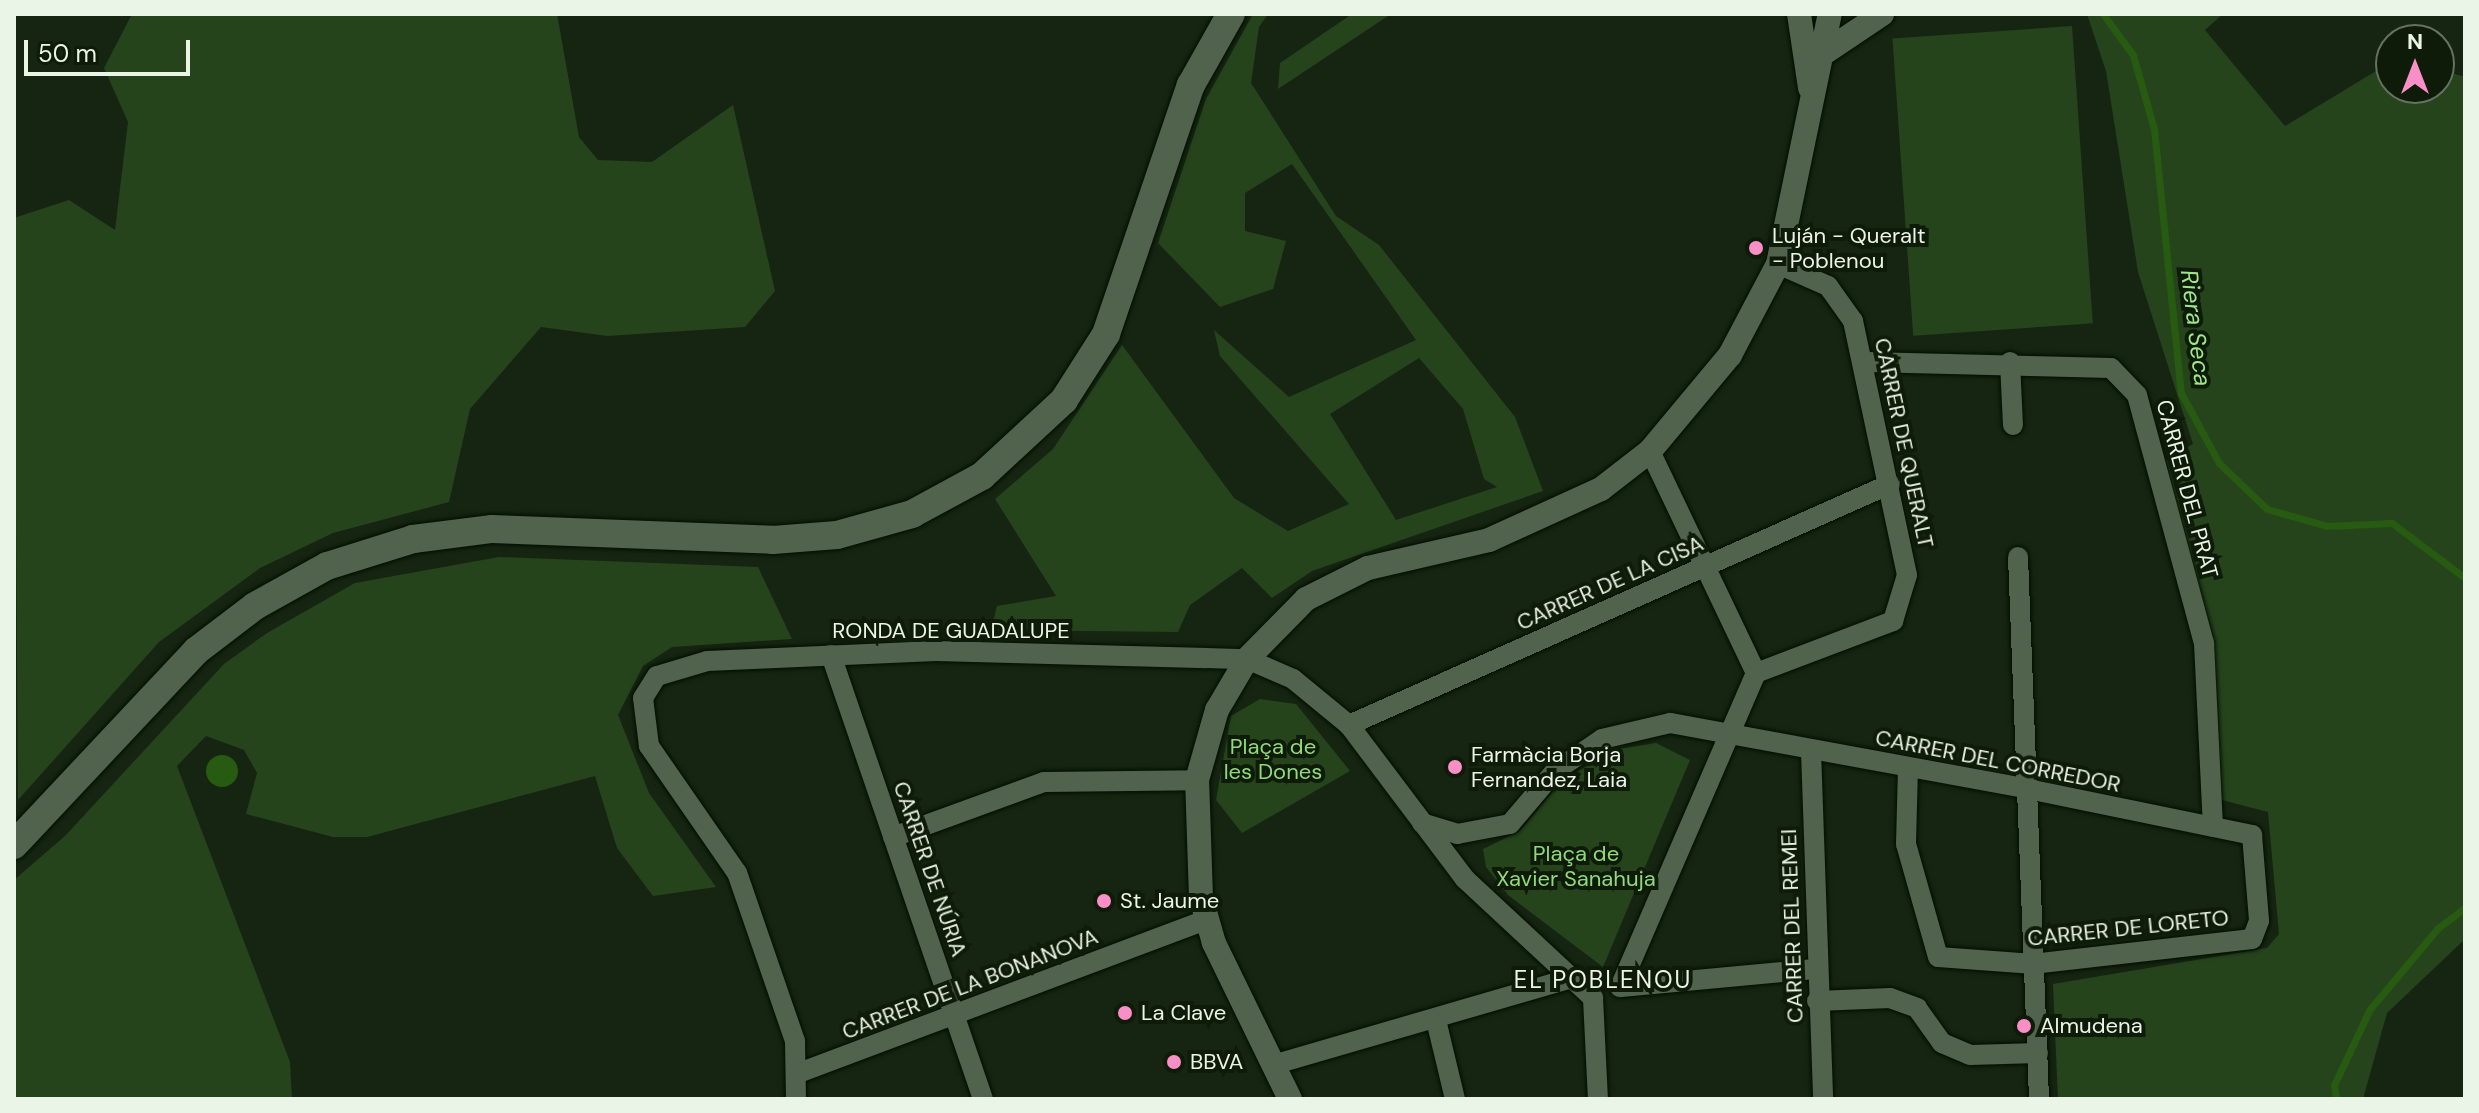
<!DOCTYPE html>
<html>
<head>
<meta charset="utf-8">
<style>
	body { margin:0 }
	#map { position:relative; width:2479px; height:1113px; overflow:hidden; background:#162511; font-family:"DM Sans",sans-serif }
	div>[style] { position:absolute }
	.green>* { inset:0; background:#26441c; transform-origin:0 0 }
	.water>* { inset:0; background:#285b12 }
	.round { border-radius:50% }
	.stream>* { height:7px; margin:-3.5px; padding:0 3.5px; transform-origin:3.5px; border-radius:3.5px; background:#285b12 }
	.roads { filter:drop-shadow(0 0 2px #020e00) drop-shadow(0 0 2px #020e00) }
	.minor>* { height:20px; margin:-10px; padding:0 10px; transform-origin:10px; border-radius:10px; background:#51634c }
	.tertiary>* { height:24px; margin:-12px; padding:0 12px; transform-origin:12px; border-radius:12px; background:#51634c }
	.secondary>* { height:28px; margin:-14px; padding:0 14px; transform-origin:14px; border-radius:14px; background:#51634c }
	.dots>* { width:22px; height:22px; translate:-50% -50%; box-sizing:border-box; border:4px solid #0d1b08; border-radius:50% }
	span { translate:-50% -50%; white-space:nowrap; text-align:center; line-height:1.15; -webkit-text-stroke:8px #0d1b08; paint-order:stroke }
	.poi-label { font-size:22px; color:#eaf4e7 }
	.left { translate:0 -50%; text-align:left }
	.street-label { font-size:22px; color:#eaf4e7 }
	.park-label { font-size:22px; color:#92d97a }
	.water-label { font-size:24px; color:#9fe787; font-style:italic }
	.neighbourhood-label { font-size:24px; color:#eaf4e7; letter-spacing:2px }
	.frame { position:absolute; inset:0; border:16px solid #eaf4e7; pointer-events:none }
	.north { position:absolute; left:2375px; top:24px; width:80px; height:80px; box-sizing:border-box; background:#0d1b08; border:2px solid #657261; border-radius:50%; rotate:0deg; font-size:22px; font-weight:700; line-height:32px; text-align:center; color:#eaf4e7 }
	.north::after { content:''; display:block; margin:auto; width:28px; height:36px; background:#fa8fc7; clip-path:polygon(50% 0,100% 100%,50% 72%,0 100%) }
	.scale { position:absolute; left:24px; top:40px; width:166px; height:36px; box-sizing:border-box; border:4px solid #eaf4e7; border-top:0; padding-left:10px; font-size:24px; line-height:28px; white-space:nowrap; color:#eaf4e7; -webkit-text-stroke:6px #0d1b08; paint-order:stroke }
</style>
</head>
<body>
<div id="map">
	<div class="green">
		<div style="clip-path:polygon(132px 14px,557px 14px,579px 137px,598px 160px,652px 162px,733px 105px,775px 291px,745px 327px,607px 336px,541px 327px,470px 409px,449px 502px,333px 533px,260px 568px,159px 642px,18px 800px,14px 218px,69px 200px,115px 230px,128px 122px,104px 68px)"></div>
		<div style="clip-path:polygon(evenodd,1253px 14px,1268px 14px,1259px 27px,1251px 83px,1336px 216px,1379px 245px,1515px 417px,1543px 491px,1312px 571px,1272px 598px,1242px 568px,1190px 605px,1178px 632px,991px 630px,997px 606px,1056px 596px,995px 499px,1053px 449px,1122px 345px,1234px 498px,1288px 531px,1349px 504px,1220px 356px,1214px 330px,1289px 397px,1416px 340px,1292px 164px,1245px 193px,1245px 231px,1286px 241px,1273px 289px,1220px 307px,1158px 243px,1206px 99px,1253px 14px,1419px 358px,1463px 409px,1484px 479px,1497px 487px,1396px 520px,1330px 414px,1419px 358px)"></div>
		<div style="clip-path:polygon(1352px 14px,1391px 14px,1278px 89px,1280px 63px)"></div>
		<div style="clip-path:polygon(2087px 14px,2223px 14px,2205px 30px,2285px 126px,2391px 62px,2391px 88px,2439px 88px,2439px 69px,2465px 77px,2465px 939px,2387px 1013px,2363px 1099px,2058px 1099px,2053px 984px,2267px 948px,2279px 934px,2268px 812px,2222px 800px,2213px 669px,2166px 460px,2193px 444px,2138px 272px,2106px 71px)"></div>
		<div style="left:2072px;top:26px;width:298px;height:180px;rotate:86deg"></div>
		<div style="clip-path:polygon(499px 557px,758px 567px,792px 639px,672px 647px,643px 666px,618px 715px,649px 793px,716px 887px,653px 896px,617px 848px,595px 776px,367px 837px,333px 837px,246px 814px,257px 773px,244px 750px,206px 736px,177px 766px,290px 1062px,292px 1099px,14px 1099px,14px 880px,65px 836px,224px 664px,267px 633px,355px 583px)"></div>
		<div style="clip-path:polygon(1260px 699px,1296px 704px,1350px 771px,1242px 833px,1216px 800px,1231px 716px)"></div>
		<div style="clip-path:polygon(1656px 743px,1690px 760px,1603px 967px,1508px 895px,1486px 867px,1483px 849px,1520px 831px,1562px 781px,1613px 750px)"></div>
	</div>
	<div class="water">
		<div class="round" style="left:206px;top:755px;width:32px;height:32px"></div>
	</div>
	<div class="stream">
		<div style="left:2103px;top:14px;width:51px;rotate:53.8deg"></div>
		<div style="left:2133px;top:55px;width:77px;rotate:74.2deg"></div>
		<div style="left:2154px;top:129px;width:265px;rotate:84.2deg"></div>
		<div style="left:2181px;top:393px;width:80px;rotate:61.5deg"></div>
		<div style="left:2219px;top:463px;width:66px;rotate:43.8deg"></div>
		<div style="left:2267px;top:509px;width:62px;rotate:15.8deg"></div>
		<div style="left:2327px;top:526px;width:65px;rotate:-2.6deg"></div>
		<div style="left:2392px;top:523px;width:91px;rotate:37deg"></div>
		<div style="left:2336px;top:1099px;width:14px;rotate:-98deg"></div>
		<div style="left:2334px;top:1085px;width:84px;rotate:-64.7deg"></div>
		<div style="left:2370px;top:1009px;width:106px;rotate:-50deg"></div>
		<div style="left:2438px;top:928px;width:34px;rotate:-37deg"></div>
	</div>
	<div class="roads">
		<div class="minor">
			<div style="left:1868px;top:362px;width:243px;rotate:1.4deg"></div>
			<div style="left:2111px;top:368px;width:37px;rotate:46deg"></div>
			<div style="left:2137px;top:395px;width:257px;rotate:74.9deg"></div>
			<div style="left:2204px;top:643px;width:184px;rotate:87.2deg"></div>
			<div style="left:2010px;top:362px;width:63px;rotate:87.3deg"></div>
			<div style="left:1650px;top:451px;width:246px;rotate:64.5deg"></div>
			<div style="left:2018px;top:557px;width:542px;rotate:87.78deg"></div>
			<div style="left:831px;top:655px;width:469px;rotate:71.1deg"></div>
			<div style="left:1756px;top:673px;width:147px;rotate:-20.8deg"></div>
			<div style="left:1893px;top:621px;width:48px;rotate:-73.1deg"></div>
			<div style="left:1907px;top:575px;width:260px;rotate:-102deg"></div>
			<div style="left:1853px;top:321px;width:43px;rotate:-125.5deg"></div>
			<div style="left:1828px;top:286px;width:55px;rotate:-156.3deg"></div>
			<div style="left:1756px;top:673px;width:342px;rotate:113.4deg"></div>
			<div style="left:1620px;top:987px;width:196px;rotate:-5.3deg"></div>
			<div style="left:1349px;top:725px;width:592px;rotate:-24.01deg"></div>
			<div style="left:1811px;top:751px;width:348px;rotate:88deg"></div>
			<div style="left:1422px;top:823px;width:37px;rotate:17deg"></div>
			<div style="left:1457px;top:834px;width:54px;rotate:-10.7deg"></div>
			<div style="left:1510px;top:824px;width:70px;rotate:-49.7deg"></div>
			<div style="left:1555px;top:771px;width:57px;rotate:-34.2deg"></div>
			<div style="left:1602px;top:739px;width:70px;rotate:-13.2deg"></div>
			<div style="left:1670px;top:723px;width:364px;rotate:10.4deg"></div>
			<div style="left:2028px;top:789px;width:229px;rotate:11.6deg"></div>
			<div style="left:2252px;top:835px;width:86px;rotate:85.3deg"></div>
			<div style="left:2259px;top:921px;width:19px;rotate:111deg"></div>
			<div style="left:2252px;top:939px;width:219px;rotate:173.5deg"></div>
			<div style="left:2034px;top:964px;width:96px;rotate:-175.8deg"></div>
			<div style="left:1938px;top:957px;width:117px;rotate:-105.8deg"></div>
			<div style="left:1906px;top:844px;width:76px;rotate:-88.5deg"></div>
			<div style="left:893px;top:837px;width:161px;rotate:-20deg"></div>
			<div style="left:1044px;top:782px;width:153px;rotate:-0.7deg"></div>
			<div style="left:1817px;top:1001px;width:73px;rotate:-2.4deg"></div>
			<div style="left:1890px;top:998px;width:29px;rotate:20deg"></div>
			<div style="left:1917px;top:1008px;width:43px;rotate:54.5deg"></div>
			<div style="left:1942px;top:1043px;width:30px;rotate:23deg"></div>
			<div style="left:1970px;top:1055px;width:68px;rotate:-1.7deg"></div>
			<div style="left:1436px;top:1020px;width:81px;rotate:76.5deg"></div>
			<div style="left:1276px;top:1064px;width:312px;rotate:-16.2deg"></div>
			<div style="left:796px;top:1074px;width:438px;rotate:-20.6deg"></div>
			<div style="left:796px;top:1099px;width:58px;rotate:-91deg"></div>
			<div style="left:795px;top:1041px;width:178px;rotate:-109deg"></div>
			<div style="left:737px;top:873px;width:155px;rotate:-124.7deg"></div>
			<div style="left:649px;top:746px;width:48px;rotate:-97.1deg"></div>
			<div style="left:643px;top:698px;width:26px;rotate:-58deg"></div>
			<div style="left:657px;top:676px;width:52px;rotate:-16.7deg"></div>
			<div style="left:707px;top:661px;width:229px;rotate:-2.5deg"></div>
			<div style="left:936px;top:651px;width:311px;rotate:1.5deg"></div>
			<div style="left:1247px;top:659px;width:50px;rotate:23.5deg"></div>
			<div style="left:1293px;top:679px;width:72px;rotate:39.4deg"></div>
			<div style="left:1349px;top:725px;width:193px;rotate:53deg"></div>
			<div style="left:1465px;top:879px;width:175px;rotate:42.9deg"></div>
			<div style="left:1593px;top:998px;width:101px;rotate:87.2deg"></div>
		</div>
		<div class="tertiary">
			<div style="left:1799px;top:14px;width:75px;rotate:81.5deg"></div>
			<div style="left:1824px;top:53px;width:70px;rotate:-33.9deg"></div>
			<div style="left:1290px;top:1099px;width:174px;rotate:-116deg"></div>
			<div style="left:1214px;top:943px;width:47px;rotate:-106.1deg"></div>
			<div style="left:1201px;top:898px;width:118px;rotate:-91.9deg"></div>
			<div style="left:1197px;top:780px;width:73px;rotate:-74.1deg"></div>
			<div style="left:1217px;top:710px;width:59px;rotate:-59.5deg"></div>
			<div style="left:1247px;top:659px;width:84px;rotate:-45.5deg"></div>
			<div style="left:1306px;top:599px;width:69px;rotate:-26.6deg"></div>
			<div style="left:1368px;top:568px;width:124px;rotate:-13deg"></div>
			<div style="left:1489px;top:540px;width:123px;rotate:-24.5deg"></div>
			<div style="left:1601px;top:489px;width:62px;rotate:-37.8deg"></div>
			<div style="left:1650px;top:451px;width:125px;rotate:-50.2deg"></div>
			<div style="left:1730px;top:355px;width:103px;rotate:-62.2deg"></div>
			<div style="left:1778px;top:264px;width:255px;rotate:-78.3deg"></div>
		</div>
		<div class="secondary">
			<div style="left:14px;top:845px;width:266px;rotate:-46.8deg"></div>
			<div style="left:196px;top:651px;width:74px;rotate:-37.3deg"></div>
			<div style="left:255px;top:606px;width:82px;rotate:-29.1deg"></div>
			<div style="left:327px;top:566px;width:90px;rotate:-17.4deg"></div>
			<div style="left:413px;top:539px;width:80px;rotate:-7.2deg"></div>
			<div style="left:492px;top:529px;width:281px;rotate:2.2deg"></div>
			<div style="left:773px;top:540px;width:64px;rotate:-4.5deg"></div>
			<div style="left:837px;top:535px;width:78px;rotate:-15.6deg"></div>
			<div style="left:912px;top:514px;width:80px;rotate:-28.5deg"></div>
			<div style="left:982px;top:476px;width:112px;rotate:-42.8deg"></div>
			<div style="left:1064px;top:400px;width:78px;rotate:-57.5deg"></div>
			<div style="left:1106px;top:334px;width:263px;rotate:-71.2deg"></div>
			<div style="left:1191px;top:85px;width:81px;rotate:-60.6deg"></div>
		</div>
	</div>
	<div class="dots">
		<div style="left:1756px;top:248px;background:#fa8fc7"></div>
		<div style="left:1455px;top:767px;background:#fa8fc7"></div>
		<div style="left:1104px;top:901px;background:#fa8fc7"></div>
		<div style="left:1125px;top:1013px;background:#fa8fc7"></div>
		<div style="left:2024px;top:1026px;background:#fa8fc7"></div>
		<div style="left:1174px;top:1062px;background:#fa8fc7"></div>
	</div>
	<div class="poi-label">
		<span class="left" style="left:1772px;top:248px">Luján - Queralt<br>- Poblenou</span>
		<span class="left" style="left:1471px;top:767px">Farmàcia Borja<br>Fernandez, Laia</span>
		<span class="left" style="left:1120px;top:901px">St. Jaume</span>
		<span class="left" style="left:1141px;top:1013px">La Clave</span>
		<span class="left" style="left:2040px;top:1026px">Almudena</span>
		<span class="left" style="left:1190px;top:1062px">BBVA</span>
	</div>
	<div class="street-label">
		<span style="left:1904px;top:443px;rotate:78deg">CARRER DE QUERALT</span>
		<span style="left:2187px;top:489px;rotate:75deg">CARRER DEL PRAT</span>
		<span style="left:1610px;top:583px;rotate:-24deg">CARRER DE LA CISA</span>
		<span style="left:951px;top:631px">RONDA DE GUADALUPE</span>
		<span style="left:1998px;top:761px;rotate:11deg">CARRER DEL CORREDOR</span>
		<span style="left:930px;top:869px;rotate:71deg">CARRER DE NÚRIA</span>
		<span style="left:1792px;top:926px;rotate:-92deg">CARRER DEL REMEI</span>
		<span style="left:2128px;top:928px;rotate:-6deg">CARRER DE LORETO</span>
		<span style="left:970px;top:984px;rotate:-21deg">CARRER DE LA BONANOVA</span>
	</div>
	<div class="park-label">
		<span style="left:1273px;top:759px">Plaça de<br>les Dones</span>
		<span style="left:1576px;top:866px">Plaça de<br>Xavier Sanahuja</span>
	</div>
	<div class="water-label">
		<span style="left:2196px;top:328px;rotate:83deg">Riera Seca</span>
	</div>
	<div class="neighbourhood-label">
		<span style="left:1603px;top:980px">EL POBLENOU</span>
	</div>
	<div class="frame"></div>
	<div class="north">N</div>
	<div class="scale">50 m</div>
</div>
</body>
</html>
